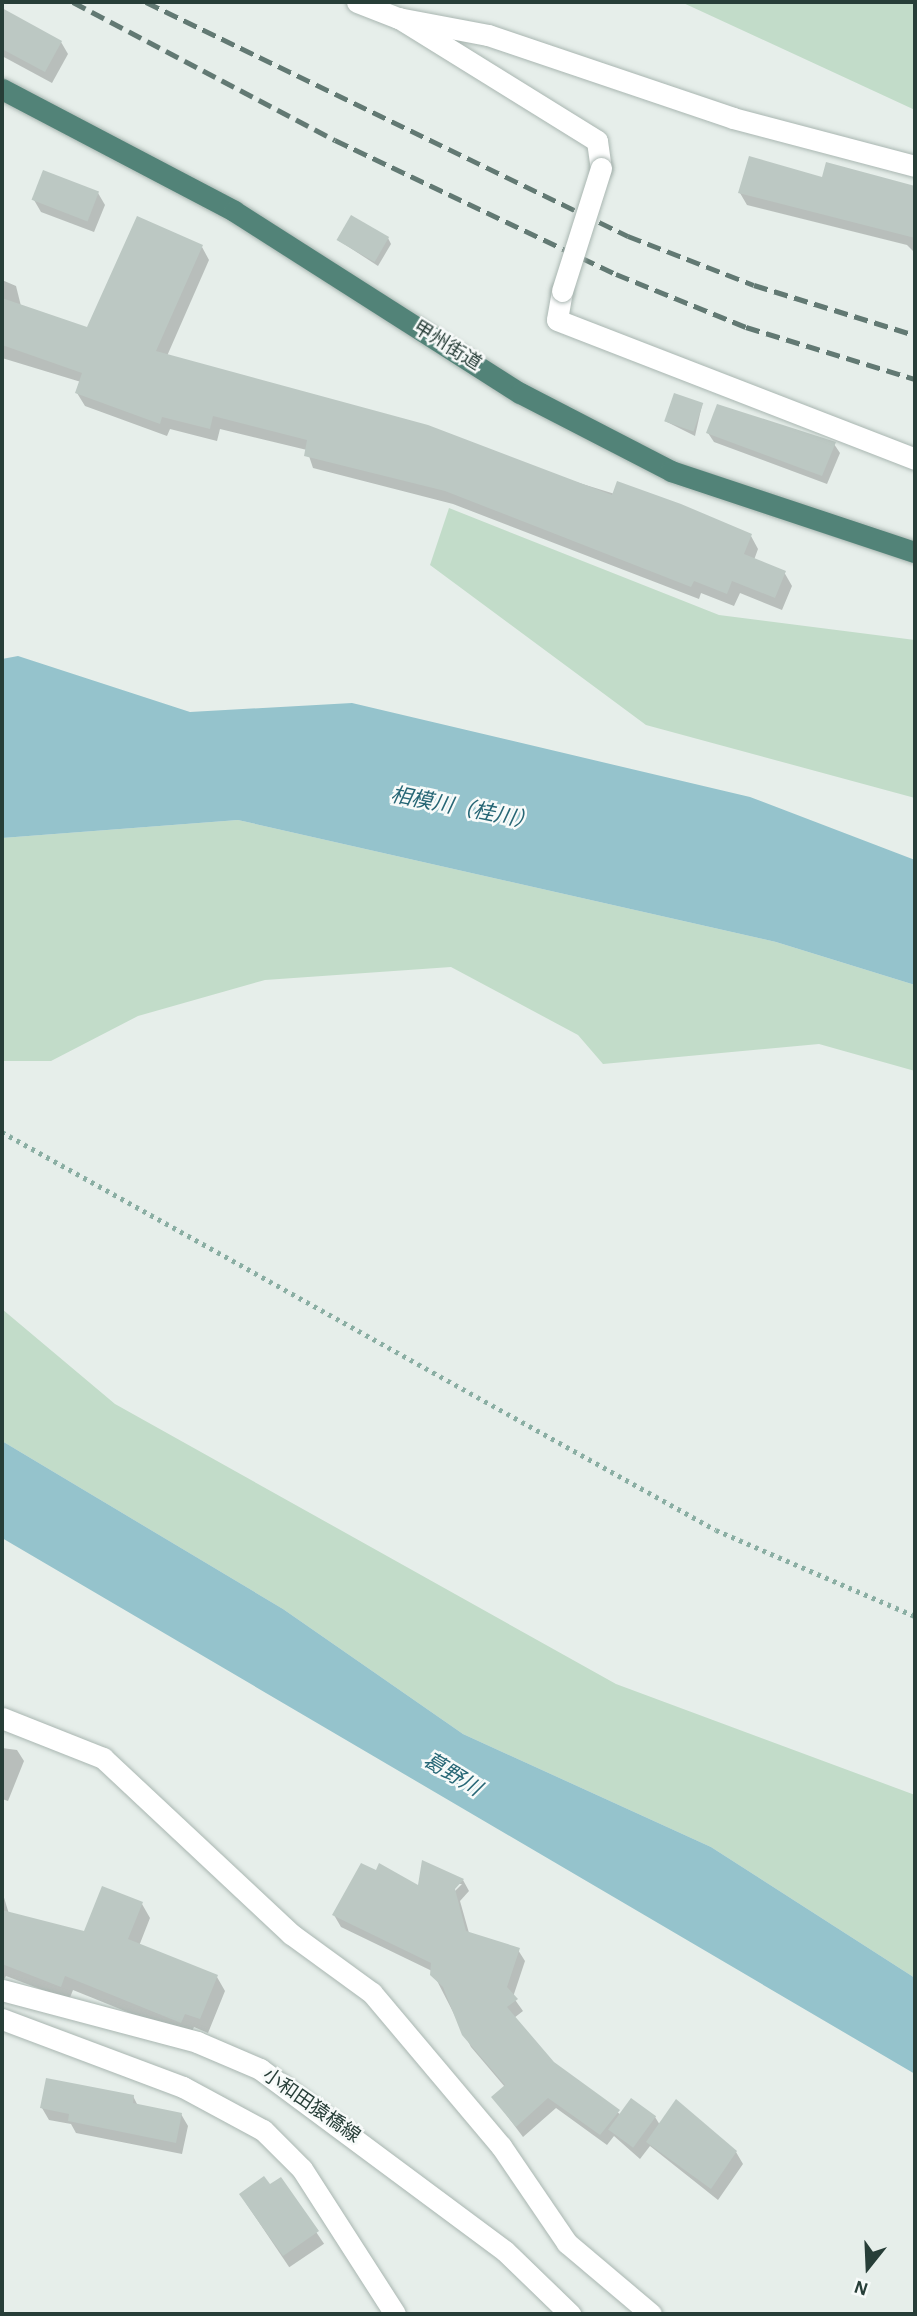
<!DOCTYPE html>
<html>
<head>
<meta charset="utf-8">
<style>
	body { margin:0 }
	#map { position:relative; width:917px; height:2316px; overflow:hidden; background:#e6eeea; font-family:"Alegreya Sans","Noto Sans JP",sans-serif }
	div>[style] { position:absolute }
	.green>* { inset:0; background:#c2dcc9 }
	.water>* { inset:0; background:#95c3cc }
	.shadow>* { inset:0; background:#0003; transform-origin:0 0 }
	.building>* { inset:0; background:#bcc8c3; transform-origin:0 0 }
	.path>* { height:4.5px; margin-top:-2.25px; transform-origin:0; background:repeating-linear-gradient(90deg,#8aaea3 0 3.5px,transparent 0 8.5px) }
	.roads { filter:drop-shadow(0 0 2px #a9b6b1) drop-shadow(0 0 2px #a9b6b1) }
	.service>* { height:21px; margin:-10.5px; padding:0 10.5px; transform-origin:10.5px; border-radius:10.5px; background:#fff }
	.minor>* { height:21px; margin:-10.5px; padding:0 10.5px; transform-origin:10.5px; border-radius:10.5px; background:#fff }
	.secondary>* { height:21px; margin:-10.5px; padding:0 10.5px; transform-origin:10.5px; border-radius:10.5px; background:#fff }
	.trunk>* { height:21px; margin:-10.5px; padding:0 10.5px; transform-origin:10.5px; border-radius:10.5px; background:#528378 }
	.rail>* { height:5px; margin-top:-2.5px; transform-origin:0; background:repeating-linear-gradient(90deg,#627973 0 14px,transparent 0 21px) }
	.bridges { filter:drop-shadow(0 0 2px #a9b6b1) drop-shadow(0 0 2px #a9b6b1) }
	.service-bridge>* { height:21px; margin:-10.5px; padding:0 10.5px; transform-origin:10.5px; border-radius:10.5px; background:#fff }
	span { translate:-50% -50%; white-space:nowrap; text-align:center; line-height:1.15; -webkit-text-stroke:5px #f7faf9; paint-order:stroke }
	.street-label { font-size:19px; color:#273e38 }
	.water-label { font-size:21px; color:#266675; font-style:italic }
	.frame { position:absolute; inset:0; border:4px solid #273e38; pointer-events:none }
	.north { position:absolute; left:833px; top:2232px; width:70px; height:70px; -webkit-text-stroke:5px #f7faf9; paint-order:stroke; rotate:198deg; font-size:19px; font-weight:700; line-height:28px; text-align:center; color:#273e38 }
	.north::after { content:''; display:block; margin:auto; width:24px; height:32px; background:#273e38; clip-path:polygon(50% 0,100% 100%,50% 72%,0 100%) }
</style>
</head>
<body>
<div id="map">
	<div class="green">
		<div style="clip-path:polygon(681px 2px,915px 2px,915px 110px,692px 7px)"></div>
		<div style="clip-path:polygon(449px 508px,719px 615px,915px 640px,915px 798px,646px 725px,430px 565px)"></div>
		<div style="clip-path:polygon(238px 820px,776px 942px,915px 985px,915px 1071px,819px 1044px,603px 1064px,578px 1035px,451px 967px,265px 980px,138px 1016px,51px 1061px,2px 1061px,2px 838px)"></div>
		<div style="clip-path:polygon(2px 1309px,115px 1404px,616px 1684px,915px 1795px,915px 1978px,711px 1847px,463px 1734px,283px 1609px,2px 1441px)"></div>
	</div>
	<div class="water">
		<div style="clip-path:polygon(18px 656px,190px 712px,352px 703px,750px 797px,915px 860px,915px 985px,776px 942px,238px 820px,2px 838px,2px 659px)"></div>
		<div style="clip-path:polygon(2px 1441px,283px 1609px,463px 1734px,711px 1847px,915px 1978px,915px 2074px,2px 1538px)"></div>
	</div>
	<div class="shadow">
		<div style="clip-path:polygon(2px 10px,61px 42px,68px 54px,52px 83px,2px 56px)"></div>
		<div style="clip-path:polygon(827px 165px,915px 191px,915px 253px,907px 245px,747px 205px,740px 193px,823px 179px)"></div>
		<div style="clip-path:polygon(98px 193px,105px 205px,94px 232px,41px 212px,34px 200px)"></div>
		<div style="clip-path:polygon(388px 238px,391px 244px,378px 266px,338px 240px)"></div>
		<div style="clip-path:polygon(202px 247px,209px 260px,167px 356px,751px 536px,758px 549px,754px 560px,784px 572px,792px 586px,782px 610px,740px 593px,734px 606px,701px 593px,699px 599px,453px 504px,313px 468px,307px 450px,220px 429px,217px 441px,170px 429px,167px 436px,85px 406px,77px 393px,81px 382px,2px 358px,2px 280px,16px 286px,21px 306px,88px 329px)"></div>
		<div style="clip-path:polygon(702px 405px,695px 436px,665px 421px)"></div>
		<div style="clip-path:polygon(708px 433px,834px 444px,840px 453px,827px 484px,714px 442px)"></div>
		<div style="clip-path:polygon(2px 1748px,17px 1750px,24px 1761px,8px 1801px,2px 1799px)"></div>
		<div style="clip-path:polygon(evenodd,463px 1880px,469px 1891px,460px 1901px,469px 1933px,518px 1950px,525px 1961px,513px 1997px,523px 2011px,514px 2018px,553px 2063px,621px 2115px,655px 2117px,660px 2125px,736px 2152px,743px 2164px,718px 2200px,650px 2146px,640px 2159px,614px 2136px,607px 2145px,556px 2108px,523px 2137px,493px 2097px,505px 2087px,471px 2047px,432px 1971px,341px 1927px,334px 1915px,463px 1880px,457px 1884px,462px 1884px,450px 1896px,457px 1884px)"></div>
		<div style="clip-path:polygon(2px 1891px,9px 1914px,85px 1933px,142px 1904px,150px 1918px,139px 1946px,217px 1977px,225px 1991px,208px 2033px,194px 2027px,189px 2037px,73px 1990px,69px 2000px,6px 1976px,2px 1983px)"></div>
		<div style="clip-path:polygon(133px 2096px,138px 2106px,181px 2114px,188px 2126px,182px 2154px,76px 2133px,71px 2124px,49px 2120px,42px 2108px)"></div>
		<div style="left:281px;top:2180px;width:77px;height:42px;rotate:56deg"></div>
	</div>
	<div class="building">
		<div style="clip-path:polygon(2px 8px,62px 41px,45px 72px,2px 49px)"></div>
		<div style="clip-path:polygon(749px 156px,822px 177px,826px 162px,915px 186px,915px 238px,738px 193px)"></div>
		<div style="left:43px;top:170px;width:60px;height:32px;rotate:21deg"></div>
		<div style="left:351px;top:215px;width:44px;height:29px;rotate:30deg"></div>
		<div style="clip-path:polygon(137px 216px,203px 245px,156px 351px,428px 425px,612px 495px,617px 481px,681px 504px,752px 534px,744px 554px,786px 571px,775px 598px,732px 581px,727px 594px,694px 581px,691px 587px,445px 491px,304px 456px,307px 440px,213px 416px,210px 429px,162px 417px,160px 424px,75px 393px,82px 373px,2px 345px,2px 298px,87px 327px)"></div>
		<div style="left:674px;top:393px;width:31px;height:30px;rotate:19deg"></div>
		<div style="clip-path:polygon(717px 404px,836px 442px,822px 476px,706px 433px)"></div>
		<div style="clip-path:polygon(422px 1860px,464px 1879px,455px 1889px,466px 1931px,520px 1948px,507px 1987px,518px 1999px,507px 2007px,554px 2062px,620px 2110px,600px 2135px,548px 2098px,516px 2127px,491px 2097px,505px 2085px,462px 2035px,443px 1987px,430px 1975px,431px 1963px,332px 1915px,361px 1863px,376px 1870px,379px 1863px,418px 1885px)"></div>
		<div style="clip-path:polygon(102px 1886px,143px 1902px,128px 1939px,218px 1975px,200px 2019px,185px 2014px,181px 2023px,65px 1976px,61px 1987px,2px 1964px,2px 1910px,84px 1931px)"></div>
		<div style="clip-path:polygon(46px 2078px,134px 2095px,133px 2103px,182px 2113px,176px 2143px,68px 2121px,69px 2114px,40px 2108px)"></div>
		<div style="left:631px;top:2098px;width:31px;height:39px;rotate:36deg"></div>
		<div style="clip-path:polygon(676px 2099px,737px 2151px,711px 2189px,646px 2142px)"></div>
		<div style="clip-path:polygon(264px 2176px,270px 2184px,281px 2177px,319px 2231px,283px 2256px,239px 2194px)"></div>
	</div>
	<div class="path">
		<div style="left:2px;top:1132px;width:817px;rotate:29.14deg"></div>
		<div style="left:716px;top:1530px;width:217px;rotate:23.4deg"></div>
	</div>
	<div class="roads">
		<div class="service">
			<div style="left:399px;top:18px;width:233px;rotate:31.8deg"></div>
			<div style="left:597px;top:141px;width:27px;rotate:82deg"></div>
			<div style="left:562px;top:291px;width:29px;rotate:100deg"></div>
			<div style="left:557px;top:320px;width:384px;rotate:21.2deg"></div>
		</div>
		<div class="minor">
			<div style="left:357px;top:2px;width:44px;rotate:21.3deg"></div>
			<div style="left:398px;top:18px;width:92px;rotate:10.7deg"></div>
			<div style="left:488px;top:35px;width:259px;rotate:18.7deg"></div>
			<div style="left:733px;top:118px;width:188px;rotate:14.8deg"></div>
			<div style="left:2px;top:1718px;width:109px;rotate:21.6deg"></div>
			<div style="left:103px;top:1758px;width:258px;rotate:43.1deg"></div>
			<div style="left:291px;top:1934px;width:100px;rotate:36.1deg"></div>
			<div style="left:372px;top:1993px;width:200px;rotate:49.9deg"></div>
			<div style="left:501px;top:2146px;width:117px;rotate:55.8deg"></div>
			<div style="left:567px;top:2243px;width:110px;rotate:40.2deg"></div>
			<div style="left:2px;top:2019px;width:193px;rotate:20.6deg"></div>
			<div style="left:183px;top:2087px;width:91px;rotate:28.3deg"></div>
			<div style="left:263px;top:2130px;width:55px;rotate:45deg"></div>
			<div style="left:302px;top:2169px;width:172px;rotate:57.3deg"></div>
		</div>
		<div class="secondary">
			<div style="left:2px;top:1990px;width:202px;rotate:14.9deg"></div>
			<div style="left:197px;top:2042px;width:69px;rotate:23.2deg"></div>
			<div style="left:260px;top:2069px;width:305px;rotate:36.6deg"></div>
			<div style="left:505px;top:2251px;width:91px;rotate:44.1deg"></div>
		</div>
		<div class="trunk">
			<div style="left:2px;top:89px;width:262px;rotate:27.7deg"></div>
			<div style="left:234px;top:211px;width:339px;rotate:32.5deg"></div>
			<div style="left:520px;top:393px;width:170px;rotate:27.3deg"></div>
			<div style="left:671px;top:471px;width:257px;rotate:18.4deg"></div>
		</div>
	</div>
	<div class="rail">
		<div style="left:73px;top:2px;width:296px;rotate:27.8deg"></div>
		<div style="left:335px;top:140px;width:311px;rotate:25.5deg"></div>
		<div style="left:616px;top:274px;width:140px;rotate:22.2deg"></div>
		<div style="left:746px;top:327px;width:177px;rotate:17.1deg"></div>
		<div style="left:146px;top:2px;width:536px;rotate:25.9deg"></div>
		<div style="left:628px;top:236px;width:135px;rotate:21.3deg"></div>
		<div style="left:754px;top:285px;width:169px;rotate:17.3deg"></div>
	</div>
	<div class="bridges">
		<div class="service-bridge">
			<div style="left:562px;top:291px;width:129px;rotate:-72.4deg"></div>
		</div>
	</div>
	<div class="street-label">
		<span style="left:447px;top:346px;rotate:32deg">甲州街道</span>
		<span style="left:311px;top:2106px;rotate:35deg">小和田猿橋線</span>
	</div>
	<div class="water-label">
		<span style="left:463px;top:809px;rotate:11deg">相模川（桂川）</span>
		<span style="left:452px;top:1775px;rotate:31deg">葛野川</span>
	</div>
	<div class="frame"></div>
	<div class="north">N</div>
</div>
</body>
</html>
